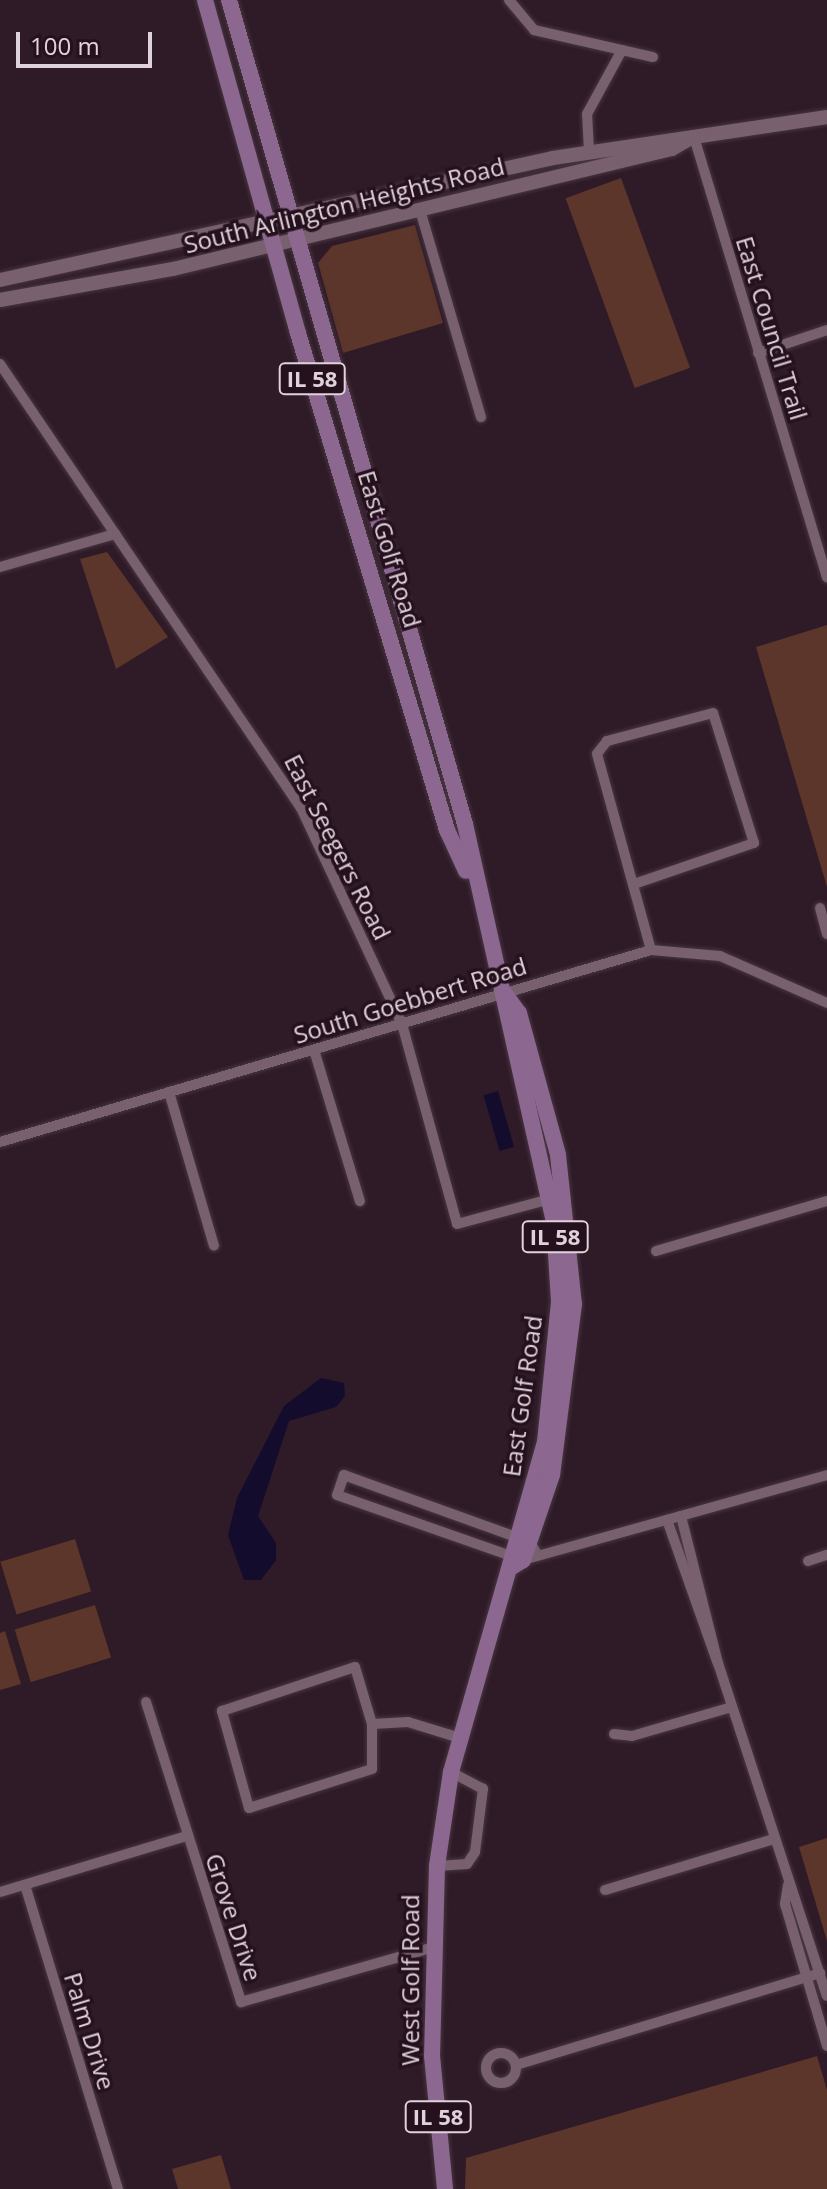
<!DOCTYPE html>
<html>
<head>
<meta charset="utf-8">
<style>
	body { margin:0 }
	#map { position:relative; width:827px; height:2189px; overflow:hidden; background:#2f1a27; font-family:"Open Sans",sans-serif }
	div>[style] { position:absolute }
	.green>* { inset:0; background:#5c352b; transform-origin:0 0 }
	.water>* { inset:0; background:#140c2d; transform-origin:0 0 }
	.roads { filter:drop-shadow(0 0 2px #463640) drop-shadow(0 0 2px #463640) }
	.street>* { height:10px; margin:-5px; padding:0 5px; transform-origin:5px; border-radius:5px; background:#79606f }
	.street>.ring { margin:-5px; padding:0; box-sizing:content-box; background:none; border:10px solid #79606f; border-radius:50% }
	.secondary>* { height:14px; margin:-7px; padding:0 7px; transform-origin:7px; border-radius:7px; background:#79606f }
	.primary>* { height:16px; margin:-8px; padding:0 8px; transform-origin:8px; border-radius:8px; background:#8c6891 }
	span { translate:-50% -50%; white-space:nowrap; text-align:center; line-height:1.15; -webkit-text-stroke:7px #25111d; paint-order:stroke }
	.shield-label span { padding:2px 6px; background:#25111d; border:2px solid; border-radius:6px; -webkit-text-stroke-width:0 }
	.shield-label { font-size:22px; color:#e0d2da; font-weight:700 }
	.street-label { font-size:24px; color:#e0d2da }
	.scale { position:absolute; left:16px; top:32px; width:136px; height:36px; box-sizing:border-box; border:4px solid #e0d2da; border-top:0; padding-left:10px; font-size:24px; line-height:28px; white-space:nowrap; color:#e0d2da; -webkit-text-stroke:6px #25111d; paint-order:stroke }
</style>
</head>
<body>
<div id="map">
	<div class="green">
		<div style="left:621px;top:178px;width:202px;height:59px;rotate:70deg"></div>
		<div style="clip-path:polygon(415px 225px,443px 323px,343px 353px,318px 263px,332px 246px)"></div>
		<div style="clip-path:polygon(107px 552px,168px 637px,116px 669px,80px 559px)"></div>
		<div style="clip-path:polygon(827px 625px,827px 887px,756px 647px)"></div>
		<div style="left:75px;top:1539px;width:55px;height:78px;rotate:73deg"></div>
		<div style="left:95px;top:1605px;width:55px;height:84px;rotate:73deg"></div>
		<div style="clip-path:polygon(5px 1631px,21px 1684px,0 1690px,0 1633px)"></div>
		<div style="clip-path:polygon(827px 1838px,827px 1941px,799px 1847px)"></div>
		<div style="clip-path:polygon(817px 2056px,827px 2090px,827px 2189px,465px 2189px,466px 2158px)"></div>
		<div style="clip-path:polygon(221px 2155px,231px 2189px,178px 2189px,172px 2169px)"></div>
	</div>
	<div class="water">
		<div style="left:498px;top:1091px;width:58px;height:15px;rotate:74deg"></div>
		<div style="clip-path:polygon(321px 1378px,344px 1383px,345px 1396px,336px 1407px,289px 1421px,258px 1516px,276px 1543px,276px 1560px,261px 1580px,244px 1580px,228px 1535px,237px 1498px,284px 1406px)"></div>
	</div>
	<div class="roads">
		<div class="street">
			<div style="left:509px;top:0;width:39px;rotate:50deg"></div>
			<div style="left:534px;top:30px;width:122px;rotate:12.8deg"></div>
			<div style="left:694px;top:137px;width:460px;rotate:73.2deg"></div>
			<div style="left:589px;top:151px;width:37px;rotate:-93deg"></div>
			<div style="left:587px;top:114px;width:73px;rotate:-61.3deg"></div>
			<div style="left:420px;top:210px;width:216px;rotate:73.6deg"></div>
			<div style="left:758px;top:353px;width:73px;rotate:-18.4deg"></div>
			<div style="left:0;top:364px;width:536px;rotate:55.87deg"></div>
			<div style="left:301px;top:808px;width:238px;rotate:64.9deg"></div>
			<div style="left:402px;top:1024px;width:207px;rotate:74.6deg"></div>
			<div style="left:457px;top:1224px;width:96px;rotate:-15deg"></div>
			<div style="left:0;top:567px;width:120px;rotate:-16deg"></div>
			<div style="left:634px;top:884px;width:127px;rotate:-18.9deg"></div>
			<div style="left:754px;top:843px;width:136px;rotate:-107.5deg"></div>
			<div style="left:713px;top:713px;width:110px;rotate:165.2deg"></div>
			<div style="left:607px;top:741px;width:16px;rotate:128deg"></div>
			<div style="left:597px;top:754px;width:203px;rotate:74.6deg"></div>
			<div style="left:820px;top:908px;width:27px;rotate:75deg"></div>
			<div style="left:314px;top:1050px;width:158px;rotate:73.1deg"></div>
			<div style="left:169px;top:1092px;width:160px;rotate:73.7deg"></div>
			<div style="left:0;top:1142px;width:679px;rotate:-16.43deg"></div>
			<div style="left:651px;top:950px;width:69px;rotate:5deg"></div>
			<div style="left:720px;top:956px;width:117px;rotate:23.7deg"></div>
			<div style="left:656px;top:1251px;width:178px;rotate:-16.3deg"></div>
			<div style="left:681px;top:1516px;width:152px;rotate:75.9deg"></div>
			<div style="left:718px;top:1663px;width:350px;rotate:71.9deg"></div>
			<div style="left:667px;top:1520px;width:150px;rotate:70.5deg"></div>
			<div style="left:537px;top:1554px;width:14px;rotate:-120deg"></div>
			<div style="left:530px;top:1542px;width:198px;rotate:-160.2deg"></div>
			<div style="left:344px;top:1475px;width:21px;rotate:109deg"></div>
			<div style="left:337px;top:1495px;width:197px;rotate:19.3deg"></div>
			<div style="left:523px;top:1560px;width:316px;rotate:-15.6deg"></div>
			<div style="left:808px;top:1561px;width:20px;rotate:-18deg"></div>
			<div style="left:355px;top:1667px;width:59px;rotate:73.4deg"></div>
			<div style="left:372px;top:1724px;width:45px;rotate:90deg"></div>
			<div style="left:372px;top:1769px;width:129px;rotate:162.4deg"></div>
			<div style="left:249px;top:1808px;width:101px;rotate:-105.6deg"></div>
			<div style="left:222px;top:1711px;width:140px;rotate:-18.3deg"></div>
			<div style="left:146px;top:1702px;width:315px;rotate:72.4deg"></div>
			<div style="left:241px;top:2002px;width:197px;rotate:-15.9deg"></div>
			<div style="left:372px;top:1724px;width:36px;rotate:-3deg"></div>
			<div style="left:408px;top:1722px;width:54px;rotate:17.1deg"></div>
			<div style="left:614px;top:1734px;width:18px;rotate:6deg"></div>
			<div style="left:632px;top:1736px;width:104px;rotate:-16.2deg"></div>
			<div style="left:437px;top:1866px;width:30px;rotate:-4deg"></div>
			<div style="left:467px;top:1864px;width:14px;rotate:-56deg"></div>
			<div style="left:475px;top:1852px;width:64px;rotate:-82.8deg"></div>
			<div style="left:483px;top:1789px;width:36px;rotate:-152deg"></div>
			<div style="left:25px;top:1885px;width:318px;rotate:73deg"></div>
			<div style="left:788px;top:1885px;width:19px;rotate:99deg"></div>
			<div style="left:785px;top:1904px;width:148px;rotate:73.5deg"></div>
			<div style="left:605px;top:1890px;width:177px;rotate:-16.8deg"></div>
			<div style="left:0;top:1892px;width:195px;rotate:-16.7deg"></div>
			<div class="ring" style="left:486px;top:2053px;width:20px;height:20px"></div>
			<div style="left:516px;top:2065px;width:318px;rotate:-16.8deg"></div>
		</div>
		<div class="secondary">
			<div style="left:0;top:280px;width:566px;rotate:-12.44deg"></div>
			<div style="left:553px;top:158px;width:277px;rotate:-8.5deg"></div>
			<div style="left:0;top:300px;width:176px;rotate:-10.2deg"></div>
			<div style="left:173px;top:269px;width:513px;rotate:-13.52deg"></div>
			<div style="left:672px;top:149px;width:24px;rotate:-30deg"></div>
		</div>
		<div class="primary">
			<div style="left:205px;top:0;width:346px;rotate:74.4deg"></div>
			<div style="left:298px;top:333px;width:519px;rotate:73.31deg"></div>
			<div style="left:447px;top:830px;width:45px;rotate:65.1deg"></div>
			<div style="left:229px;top:0;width:857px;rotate:74.02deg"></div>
			<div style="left:465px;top:824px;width:408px;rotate:77.4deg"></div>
			<div style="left:554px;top:1222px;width:80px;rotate:86.4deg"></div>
			<div style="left:559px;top:1302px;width:141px;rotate:95.7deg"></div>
			<div style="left:545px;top:1442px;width:343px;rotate:105.9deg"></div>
			<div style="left:451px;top:1772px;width:95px;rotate:98.5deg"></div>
			<div style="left:437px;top:1866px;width:190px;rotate:91.5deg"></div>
			<div style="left:432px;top:2056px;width:134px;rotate:84.4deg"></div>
			<div style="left:505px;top:994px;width:24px;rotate:54deg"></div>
			<div style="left:519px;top:1013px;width:147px;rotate:74.6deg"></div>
			<div style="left:558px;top:1155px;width:150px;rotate:83.9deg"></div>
			<div style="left:574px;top:1304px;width:172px;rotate:97.3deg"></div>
			<div style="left:552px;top:1475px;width:90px;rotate:108.8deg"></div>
			<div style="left:523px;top:1560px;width:13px;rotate:148deg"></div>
		</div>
	</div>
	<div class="shield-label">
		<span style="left:312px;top:379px">IL 58</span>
		<span style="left:555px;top:1237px">IL 58</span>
		<span style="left:438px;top:2117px">IL 58</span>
	</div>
	<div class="street-label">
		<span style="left:344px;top:205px;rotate:-14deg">South Arlington Heights Road</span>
		<span style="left:772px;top:328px;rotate:73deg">East Council Trail</span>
		<span style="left:390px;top:549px;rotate:73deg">East Golf Road</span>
		<span style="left:338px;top:847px;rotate:63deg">East Seegers Road</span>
		<span style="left:410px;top:1000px;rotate:-17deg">South Goebbert Road</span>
		<span style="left:522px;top:1396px;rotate:-82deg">East Golf Road</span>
		<span style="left:234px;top:1917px;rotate:72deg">Grove Drive</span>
		<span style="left:410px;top:1980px;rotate:-90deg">West Golf Road</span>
		<span style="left:90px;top:2031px;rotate:73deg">Palm Drive</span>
	</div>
	<div class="scale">100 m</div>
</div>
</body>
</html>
